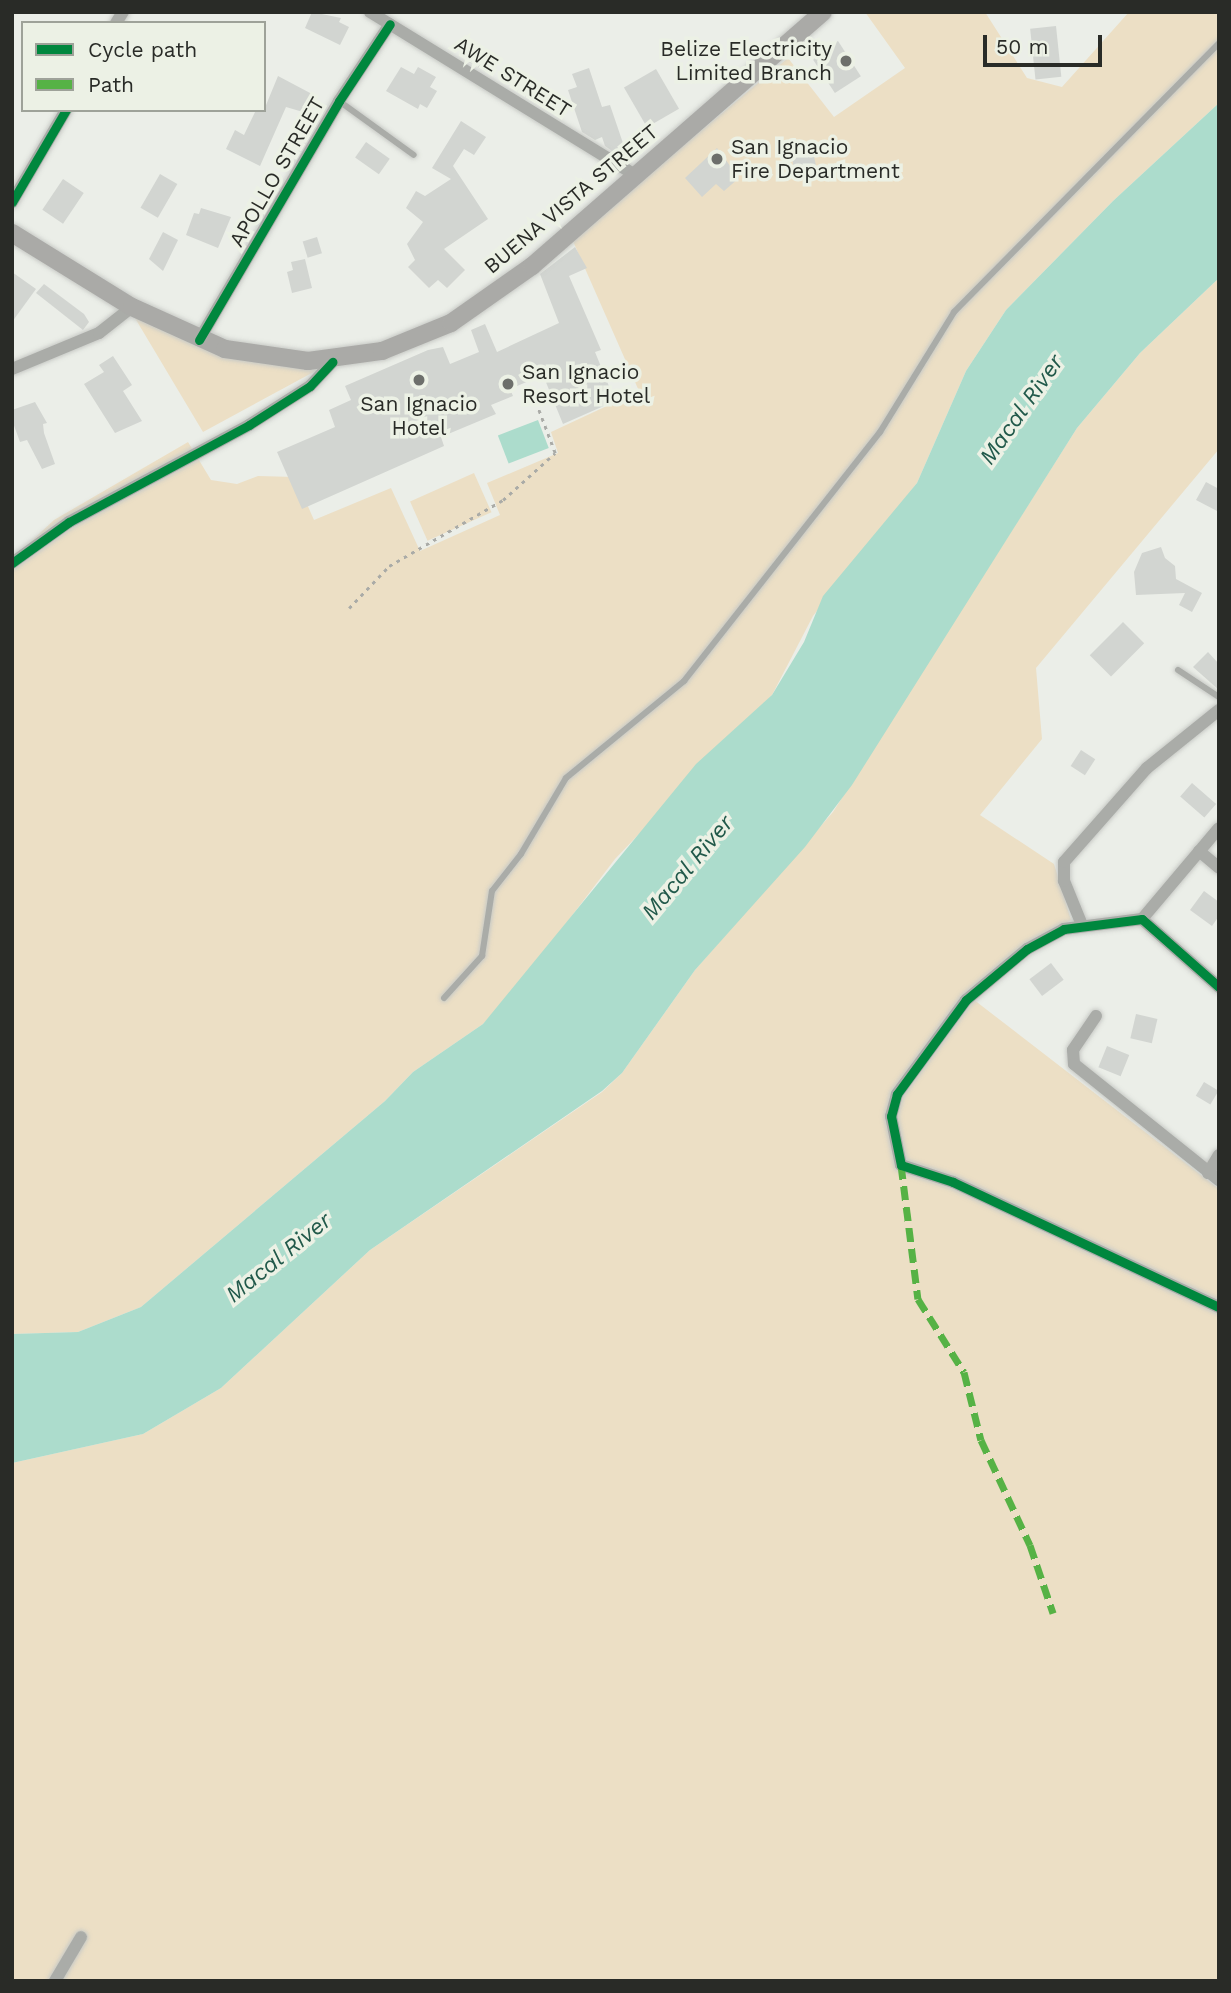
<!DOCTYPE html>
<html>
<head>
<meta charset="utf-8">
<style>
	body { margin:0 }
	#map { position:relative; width:1231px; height:1993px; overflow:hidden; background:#ebeee8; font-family:"Work Sans",sans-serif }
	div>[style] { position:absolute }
	.green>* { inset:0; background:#ecdfc5; transform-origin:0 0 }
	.water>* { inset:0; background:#acdccc; transform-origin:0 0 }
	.building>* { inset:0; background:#d2d5d1; transform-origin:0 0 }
	.path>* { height:2.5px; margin-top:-1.25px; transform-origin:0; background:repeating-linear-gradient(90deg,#aaaba7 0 3.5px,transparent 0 8.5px) }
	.roads { filter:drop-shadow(0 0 2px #c8cac6) drop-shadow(0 0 2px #c8cac6) }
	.service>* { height:6px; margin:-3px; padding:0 3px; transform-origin:3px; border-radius:3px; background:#aaaca8 }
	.minor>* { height:12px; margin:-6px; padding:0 6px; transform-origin:6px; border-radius:6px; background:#aaaca8 }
	.secondary>* { height:18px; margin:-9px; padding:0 9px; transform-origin:9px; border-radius:9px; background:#aaaaa7 }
	.quiet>* { height:7px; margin-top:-3.5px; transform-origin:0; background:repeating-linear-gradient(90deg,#56b245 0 14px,transparent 0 21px) }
	.cycleway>* { height:9px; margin:-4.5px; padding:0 4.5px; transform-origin:4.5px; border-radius:4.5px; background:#00873e }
	.dots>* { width:19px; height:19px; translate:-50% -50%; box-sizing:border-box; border:4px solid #ecf1e5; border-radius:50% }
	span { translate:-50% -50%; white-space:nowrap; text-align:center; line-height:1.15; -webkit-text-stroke:7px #ecf1e5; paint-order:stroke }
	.poi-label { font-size:21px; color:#292b27 }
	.right { translate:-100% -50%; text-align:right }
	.left { translate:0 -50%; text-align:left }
	.street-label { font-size:21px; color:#292b27 }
	.water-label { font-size:23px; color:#21594a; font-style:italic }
	.frame { position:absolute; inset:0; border:14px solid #292b27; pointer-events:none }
	.legend { position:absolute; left:21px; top:21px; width:245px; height:91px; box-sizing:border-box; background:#ecf1e5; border:2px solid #9ea299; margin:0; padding:9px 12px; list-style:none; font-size:21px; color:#292b27 }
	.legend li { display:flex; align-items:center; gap:14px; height:35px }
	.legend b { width:35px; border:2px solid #9ea299 }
	.scale { position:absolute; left:983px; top:35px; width:119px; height:32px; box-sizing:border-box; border:4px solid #292b27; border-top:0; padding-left:9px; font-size:21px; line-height:24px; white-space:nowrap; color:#292b27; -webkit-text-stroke:5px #ecf1e5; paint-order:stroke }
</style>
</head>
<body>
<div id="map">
	<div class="green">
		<div style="clip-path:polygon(865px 12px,985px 12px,1027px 78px,1062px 87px,1129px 12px,1219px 12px,1219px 103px,1113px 201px,1006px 310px,966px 371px,917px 483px,813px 616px,772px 695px,615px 859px,517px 988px,483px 1024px,413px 1072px,385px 1101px,141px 1307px,78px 1332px,12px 1334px,12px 559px,54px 520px,188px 442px,211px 480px,237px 484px,258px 476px,295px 477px,314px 520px,391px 488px,420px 551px,500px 515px,487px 483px,558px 453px,551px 432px,639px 391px,572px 239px,788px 58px,834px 117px,905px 68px)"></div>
		<div style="clip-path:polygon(1219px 278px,1219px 449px,1036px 668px,1042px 739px,980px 815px,1054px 864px,1071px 920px,1018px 949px,969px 996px,1219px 1189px,1219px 1981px,12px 1981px,12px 1463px,143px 1434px,221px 1388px,370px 1250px,602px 1092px,622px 1073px,695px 970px,833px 812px,1077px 428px,1140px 353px)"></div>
		<div style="clip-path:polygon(126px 303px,213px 345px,334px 361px,203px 432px)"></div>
		<div style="left:474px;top:473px;width:43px;height:70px;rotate:66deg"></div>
	</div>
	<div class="water">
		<div style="clip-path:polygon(1219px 103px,1219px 278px,1140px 353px,1077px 428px,852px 785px,805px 847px,695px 970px,622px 1073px,602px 1091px,370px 1250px,221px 1388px,143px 1434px,12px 1463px,12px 1334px,78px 1332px,141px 1307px,385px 1101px,413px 1072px,483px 1024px,696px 764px,772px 695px,804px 642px,823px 596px,917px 483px,966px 371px,1006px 310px,1113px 201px)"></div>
		<div style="left:538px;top:420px;width:30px;height:43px;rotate:69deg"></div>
	</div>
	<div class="building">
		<div style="clip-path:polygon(312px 12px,341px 18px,339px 22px,349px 27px,340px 45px,305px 28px)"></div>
		<div style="left:1056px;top:26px;width:51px;height:26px;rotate:84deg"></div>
		<div style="left:838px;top:41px;width:42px;height:31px;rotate:57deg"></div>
		<div style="left:473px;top:53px;width:20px;height:10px;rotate:30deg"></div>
		<div style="clip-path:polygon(401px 67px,414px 74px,418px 67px,436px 77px,430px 87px,437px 91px,427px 108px,420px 104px,418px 109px,386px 91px)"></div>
		<div style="clip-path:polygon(589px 68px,602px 107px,610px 105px,625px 149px,615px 153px,605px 146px,602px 137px,595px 140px,582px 132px,568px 90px,577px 87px,572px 74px)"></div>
		<div style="left:656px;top:69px;width:46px;height:37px;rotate:60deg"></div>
		<div style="clip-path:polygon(278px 76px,312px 94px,303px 112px,286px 107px,260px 166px,226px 149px,235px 130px,244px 135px,256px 110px,264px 110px)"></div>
		<div style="clip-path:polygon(461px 121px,486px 137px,474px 155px,464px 149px,453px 166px,488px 219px,444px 249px,465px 270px,447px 288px,438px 280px,429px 288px,408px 267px,415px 260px,407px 244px,423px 222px,406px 208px,416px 191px,425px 196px,451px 179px,432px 168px)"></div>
		<div style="left:366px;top:142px;width:29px;height:19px;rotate:35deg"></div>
		<div style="left:812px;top:147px;width:29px;height:22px;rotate:78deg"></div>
		<div style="clip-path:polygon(717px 148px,739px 178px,724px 191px,716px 184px,702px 197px,685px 178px)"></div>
		<div style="left:160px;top:174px;width:20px;height:39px;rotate:30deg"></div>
		<div style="left:63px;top:179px;width:25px;height:37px;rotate:34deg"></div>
		<div style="clip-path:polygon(201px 208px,231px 217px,218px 248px,186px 235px,194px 213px,199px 214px)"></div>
		<div style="clip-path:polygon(163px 232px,178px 240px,163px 271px,149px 259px)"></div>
		<div style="left:317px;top:237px;width:17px;height:15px;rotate:73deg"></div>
		<div style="clip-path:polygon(575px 247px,587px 268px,569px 276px,601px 350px,595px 352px,615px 401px,563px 424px,543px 375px,510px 389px,513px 396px,491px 405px,496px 414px,441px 437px,444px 446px,302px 509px,277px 452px,335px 427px,329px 410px,351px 400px,345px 386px,428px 350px,443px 347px,450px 364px,479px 352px,471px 330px,485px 324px,497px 352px,559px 323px,540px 274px)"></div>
		<div style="clip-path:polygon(305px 259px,312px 288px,292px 293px,287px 272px,293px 270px,291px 262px)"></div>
		<div style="clip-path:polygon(12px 272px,36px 289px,12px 322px)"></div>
		<div style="clip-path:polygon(44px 284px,84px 314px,89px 322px,83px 330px,36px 293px)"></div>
		<div style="clip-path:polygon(113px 356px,132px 385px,123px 391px,142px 421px,115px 433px,84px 384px,104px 372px,99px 365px)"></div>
		<div style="clip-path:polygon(35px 402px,47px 423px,43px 424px,44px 433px,55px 464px,42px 469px,27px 440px,20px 442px,12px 420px,12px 410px)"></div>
		<div style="clip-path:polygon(1206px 482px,1219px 489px,1219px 512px,1196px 500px)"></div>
		<div style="clip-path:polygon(1161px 547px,1165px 558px,1175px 566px,1176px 579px,1202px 593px,1192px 612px,1179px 605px,1185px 593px,1136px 595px,1134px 572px,1142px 553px)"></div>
		<div style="left:1123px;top:622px;width:30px;height:47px;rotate:45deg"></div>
		<div style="clip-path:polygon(1208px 652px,1219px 664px,1219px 690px,1193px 667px)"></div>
		<div style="left:1081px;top:750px;width:17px;height:19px;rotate:33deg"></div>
		<div style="left:1192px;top:783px;width:32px;height:18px;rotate:41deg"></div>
		<div style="clip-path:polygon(1204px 891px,1219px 902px,1219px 916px,1212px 926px,1190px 910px)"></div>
		<div style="left:1051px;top:963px;width:21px;height:27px;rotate:53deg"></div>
		<div style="left:1136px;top:1014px;width:22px;height:25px;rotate:13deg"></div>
		<div style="left:1107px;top:1046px;width:24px;height:23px;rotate:22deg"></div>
		<div style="left:1204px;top:1082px;width:17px;height:16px;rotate:31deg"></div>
	</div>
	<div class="path">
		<div style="left:349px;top:608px;width:58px;rotate:-46.4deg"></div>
		<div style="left:389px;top:566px;width:132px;rotate:-30.1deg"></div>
		<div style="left:503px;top:500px;width:70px;rotate:-42.1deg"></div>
		<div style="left:555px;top:453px;width:62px;rotate:-110.8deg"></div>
	</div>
	<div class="roads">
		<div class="service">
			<div style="left:339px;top:101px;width:92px;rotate:35.8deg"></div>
			<div style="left:1178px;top:670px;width:49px;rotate:33.4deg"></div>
			<div style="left:444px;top:998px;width:57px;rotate:-47.9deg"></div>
			<div style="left:482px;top:956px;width:66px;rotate:-81.3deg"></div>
			<div style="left:492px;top:891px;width:47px;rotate:-51.9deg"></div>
			<div style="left:521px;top:854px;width:88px;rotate:-59.4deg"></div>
			<div style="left:566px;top:778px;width:153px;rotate:-39.4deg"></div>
			<div style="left:684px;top:681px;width:317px;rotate:-51.8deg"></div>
			<div style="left:880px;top:432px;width:141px;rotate:-58.3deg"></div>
			<div style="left:954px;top:312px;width:378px;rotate:-45.4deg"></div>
		</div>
		<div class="minor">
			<div style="left:370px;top:12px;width:311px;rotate:31.6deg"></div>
			<div style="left:116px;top:23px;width:13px;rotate:-58deg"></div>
			<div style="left:12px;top:202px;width:107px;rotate:-59.6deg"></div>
			<div style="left:199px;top:340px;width:277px;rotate:-59.6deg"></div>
			<div style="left:339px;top:101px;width:92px;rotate:-56.5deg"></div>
			<div style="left:12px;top:369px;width:94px;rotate:-22.5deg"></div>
			<div style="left:99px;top:333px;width:42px;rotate:-38.2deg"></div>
			<div style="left:12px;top:563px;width:70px;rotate:-35.7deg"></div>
			<div style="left:69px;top:522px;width:204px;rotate:-28.3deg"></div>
			<div style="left:249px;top:425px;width:72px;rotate:-32.6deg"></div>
			<div style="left:310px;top:386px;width:33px;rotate:-47deg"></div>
			<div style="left:1199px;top:851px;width:26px;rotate:40deg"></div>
			<div style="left:1142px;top:919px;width:119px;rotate:-49.8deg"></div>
			<div style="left:1082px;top:925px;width:48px;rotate:-112.2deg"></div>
			<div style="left:1064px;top:881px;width:19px;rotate:-90deg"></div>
			<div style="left:1064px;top:862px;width:125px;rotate:-48.6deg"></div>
			<div style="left:1147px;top:768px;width:92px;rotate:-38.9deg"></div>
			<div style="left:1219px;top:987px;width:103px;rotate:-138.6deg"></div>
			<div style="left:1142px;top:919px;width:79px;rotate:172.7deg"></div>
			<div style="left:1064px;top:929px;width:42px;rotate:151.6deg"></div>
			<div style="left:1027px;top:949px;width:80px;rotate:140.1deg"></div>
			<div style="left:966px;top:1000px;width:117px;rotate:126.3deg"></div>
			<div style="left:897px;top:1094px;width:23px;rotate:105deg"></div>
			<div style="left:891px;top:1116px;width:50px;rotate:78.5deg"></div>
			<div style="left:901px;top:1165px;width:55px;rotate:18.1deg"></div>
			<div style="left:953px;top:1182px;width:294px;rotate:25.2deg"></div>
			<div style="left:1096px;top:1016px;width:41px;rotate:124.1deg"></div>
			<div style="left:1073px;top:1050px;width:14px;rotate:86deg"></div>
			<div style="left:1074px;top:1064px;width:186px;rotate:38.7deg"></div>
			<div style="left:1208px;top:1173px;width:21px;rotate:-59deg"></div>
			<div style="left:55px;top:1981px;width:51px;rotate:-59.4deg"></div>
		</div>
		<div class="secondary">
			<div style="left:12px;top:233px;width:141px;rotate:31.7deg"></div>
			<div style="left:132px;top:307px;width:102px;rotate:24.3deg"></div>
			<div style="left:225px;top:349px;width:84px;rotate:8.2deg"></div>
			<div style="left:308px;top:361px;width:75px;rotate:-7.7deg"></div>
			<div style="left:382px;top:351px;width:74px;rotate:-22.1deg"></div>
			<div style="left:451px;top:323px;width:99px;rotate:-35.1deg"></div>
			<div style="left:532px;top:266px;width:386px;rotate:-41.1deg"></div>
		</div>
	</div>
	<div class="quiet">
		<div style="left:901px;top:1165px;width:135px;rotate:82.8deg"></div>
		<div style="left:918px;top:1299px;width:86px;rotate:57.8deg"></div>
		<div style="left:964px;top:1372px;width:70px;rotate:76deg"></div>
		<div style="left:981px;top:1440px;width:116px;rotate:65deg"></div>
		<div style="left:1030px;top:1545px;width:72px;rotate:71.3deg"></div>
	</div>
	<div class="cycleway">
		<div style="left:12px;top:202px;width:107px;rotate:-59.6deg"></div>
		<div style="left:199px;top:340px;width:277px;rotate:-59.6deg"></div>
		<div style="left:339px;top:101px;width:92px;rotate:-56.5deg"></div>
		<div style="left:12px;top:563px;width:70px;rotate:-35.7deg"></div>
		<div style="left:69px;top:522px;width:204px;rotate:-28.3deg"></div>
		<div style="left:249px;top:425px;width:72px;rotate:-32.6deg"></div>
		<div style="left:310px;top:386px;width:33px;rotate:-47deg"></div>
		<div style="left:1219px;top:987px;width:103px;rotate:-138.6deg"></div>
		<div style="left:1142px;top:919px;width:79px;rotate:172.7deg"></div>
		<div style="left:1064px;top:929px;width:42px;rotate:151.6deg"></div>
		<div style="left:1027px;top:949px;width:80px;rotate:140.1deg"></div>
		<div style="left:966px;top:1000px;width:117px;rotate:126.3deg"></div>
		<div style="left:897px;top:1094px;width:23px;rotate:105deg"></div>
		<div style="left:891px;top:1116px;width:50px;rotate:78.5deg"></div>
		<div style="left:901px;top:1165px;width:55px;rotate:18.1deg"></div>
		<div style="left:953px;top:1182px;width:294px;rotate:25.2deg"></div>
	</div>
	<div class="dots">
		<div style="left:846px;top:61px;background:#6d6f6b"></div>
		<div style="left:717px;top:159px;background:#6d6f6b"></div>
		<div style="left:419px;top:380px;background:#6d6f6b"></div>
		<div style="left:508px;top:384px;background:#6d6f6b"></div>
	</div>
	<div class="poi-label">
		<span class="right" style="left:832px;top:61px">Belize Electricity<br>Limited Branch</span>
		<span class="left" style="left:731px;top:159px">San Ignacio<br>Fire Department</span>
		<span class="left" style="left:522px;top:384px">San Ignacio<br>Resort Hotel</span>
		<span style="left:419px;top:416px">San Ignacio<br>Hotel</span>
	</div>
	<div class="street-label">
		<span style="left:513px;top:77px;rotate:32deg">AWE STREET</span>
		<span style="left:277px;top:172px;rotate:-60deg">APOLLO STREET</span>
		<span style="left:571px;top:199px;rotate:-40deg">BUENA VISTA STREET</span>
	</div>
	<div class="water-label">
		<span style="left:1022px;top:410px;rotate:-55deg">Macal River</span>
		<span style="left:688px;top:868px;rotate:-50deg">Macal River</span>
		<span style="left:279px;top:1258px;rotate:-39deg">Macal River</span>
	</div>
	<div class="frame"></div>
	<ul class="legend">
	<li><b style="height:9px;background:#00873e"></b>Cycle path</li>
	<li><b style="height:9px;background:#56b245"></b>Path</li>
	</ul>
	<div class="scale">50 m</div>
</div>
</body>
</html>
